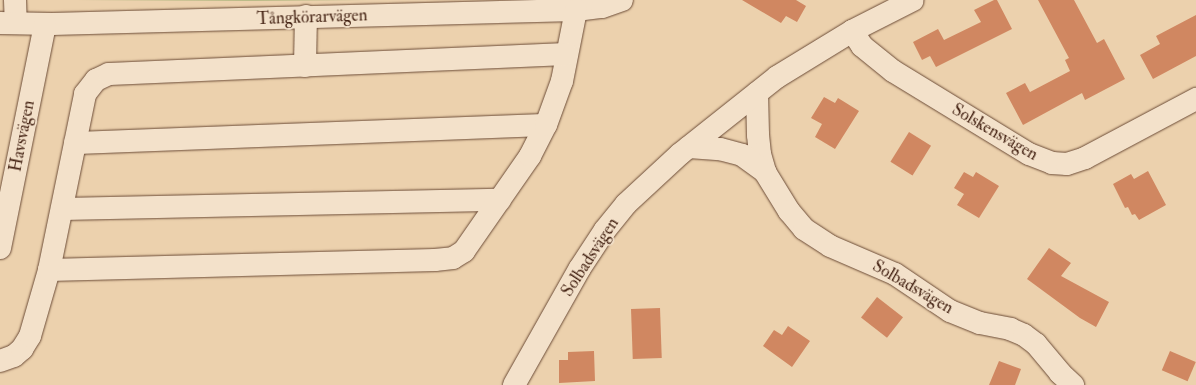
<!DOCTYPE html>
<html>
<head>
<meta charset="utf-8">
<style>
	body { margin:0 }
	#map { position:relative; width:1196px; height:385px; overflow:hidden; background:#ecd1ad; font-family:"IM FELL Double Pica",serif }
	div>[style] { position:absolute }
	.green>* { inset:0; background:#babb88 }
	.building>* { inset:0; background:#d08761; transform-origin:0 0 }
	.roads { filter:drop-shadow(0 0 1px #6c4c37) drop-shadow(0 0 1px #6c4c37) }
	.minor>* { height:22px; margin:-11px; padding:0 11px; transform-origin:11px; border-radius:11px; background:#f3e1ca }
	span { translate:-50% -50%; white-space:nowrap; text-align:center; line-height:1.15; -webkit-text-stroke:3.5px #f3e1ca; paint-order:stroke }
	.street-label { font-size:17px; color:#411f10 }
</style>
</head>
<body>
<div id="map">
	<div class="green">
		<div style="clip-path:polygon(77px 0,367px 0,245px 1px)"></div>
	</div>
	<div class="building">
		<div style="clip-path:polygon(742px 0,796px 0,806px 6px,797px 22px,786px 16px,781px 23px)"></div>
		<div style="clip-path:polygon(994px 0,997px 0,1012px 29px,936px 67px,930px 56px,922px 60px,913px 42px,938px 29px,944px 40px,981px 22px,974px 10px)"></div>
		<div style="clip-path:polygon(1038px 0,1074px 0,1097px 43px,1104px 39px,1125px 79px,1085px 100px,1082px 93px,1023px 125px,1006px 93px,1025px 83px,1030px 92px,1070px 71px,1065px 60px,1069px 58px)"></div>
		<div style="clip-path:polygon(1196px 15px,1196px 56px,1153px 79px,1140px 55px,1160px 44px,1156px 36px)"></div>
		<div style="clip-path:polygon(824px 97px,835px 103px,838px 98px,859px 111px,835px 149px,815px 137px,822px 124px,811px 118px)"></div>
		<div style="left:909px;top:132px;width:26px;height:35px;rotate:32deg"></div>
		<div style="clip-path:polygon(1148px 171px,1166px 205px,1139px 220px,1135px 214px,1132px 215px,1128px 207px,1125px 208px,1113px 184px,1131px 174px,1134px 179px)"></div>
		<div style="clip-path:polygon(964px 172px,973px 177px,976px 172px,999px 186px,979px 218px,957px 205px,964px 194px,954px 188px)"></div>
		<div style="clip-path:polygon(1049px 248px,1071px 263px,1061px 276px,1109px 302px,1096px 327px,1080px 318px,1027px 279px)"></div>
		<div style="left:877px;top:297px;width:33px;height:26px;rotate:38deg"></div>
		<div style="left:660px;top:308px;width:50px;height:29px;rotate:88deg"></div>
		<div style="clip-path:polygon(788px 326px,810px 341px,792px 367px,763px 346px,774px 330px,782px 335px)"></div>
		<div style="clip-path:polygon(594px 351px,595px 381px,559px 383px,559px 360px,568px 360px,568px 352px)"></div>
		<div style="left:1170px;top:351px;width:28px;height:21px;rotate:23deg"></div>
		<div style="clip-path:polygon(999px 361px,1021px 369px,1015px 385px,989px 385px)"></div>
	</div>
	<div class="roads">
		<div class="minor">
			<div style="left:15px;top:0;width:23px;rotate:88deg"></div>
			<div style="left:0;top:23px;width:52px;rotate:1.1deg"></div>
			<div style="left:52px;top:24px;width:524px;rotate:-1.53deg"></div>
			<div style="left:576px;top:10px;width:26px;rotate:-7deg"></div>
			<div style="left:602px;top:7px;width:21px;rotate:-19deg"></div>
			<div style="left:852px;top:31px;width:18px;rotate:56deg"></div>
			<div style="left:862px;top:46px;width:40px;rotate:39deg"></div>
			<div style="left:893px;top:71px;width:159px;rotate:31.4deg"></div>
			<div style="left:1029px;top:154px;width:25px;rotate:21deg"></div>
			<div style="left:1052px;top:163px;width:15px;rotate:4deg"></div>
			<div style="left:1067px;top:164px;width:19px;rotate:-18deg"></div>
			<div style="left:1085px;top:158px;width:126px;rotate:-28deg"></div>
			<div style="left:305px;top:66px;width:50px;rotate:-88.9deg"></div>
			<div style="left:757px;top:93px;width:42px;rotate:88.6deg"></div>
			<div style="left:758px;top:135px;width:19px;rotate:84deg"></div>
			<div style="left:760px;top:154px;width:19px;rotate:74deg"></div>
			<div style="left:765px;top:172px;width:46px;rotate:58.4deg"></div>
			<div style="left:789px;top:211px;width:23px;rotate:50deg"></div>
			<div style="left:804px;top:229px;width:31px;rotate:33deg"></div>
			<div style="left:830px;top:246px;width:71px;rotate:23.3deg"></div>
			<div style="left:895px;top:274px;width:66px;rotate:33.9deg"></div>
			<div style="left:950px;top:311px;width:32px;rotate:22deg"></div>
			<div style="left:980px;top:323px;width:31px;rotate:11deg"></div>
			<div style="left:1010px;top:329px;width:15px;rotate:23deg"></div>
			<div style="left:1024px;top:335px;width:15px;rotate:37deg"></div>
			<div style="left:1036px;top:344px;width:38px;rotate:50deg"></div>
			<div style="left:1060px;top:373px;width:18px;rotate:43deg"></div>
			<div style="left:75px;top:143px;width:471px;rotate:-2.2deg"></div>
			<div style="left:689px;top:147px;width:31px;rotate:4deg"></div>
			<div style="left:720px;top:149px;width:23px;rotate:15deg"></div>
			<div style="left:742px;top:155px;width:29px;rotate:36deg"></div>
			<div style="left:62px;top:209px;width:438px;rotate:-1.2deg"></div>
			<div style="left:0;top:248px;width:228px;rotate:-78.6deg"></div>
			<div style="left:49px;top:270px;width:386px;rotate:-1.5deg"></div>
			<div style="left:435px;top:260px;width:18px;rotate:-6deg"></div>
			<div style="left:453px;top:258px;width:13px;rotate:-32deg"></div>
			<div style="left:464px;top:251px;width:116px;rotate:-55.2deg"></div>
			<div style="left:530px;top:156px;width:35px;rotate:-63deg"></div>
			<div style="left:546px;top:125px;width:47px;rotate:-70deg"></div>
			<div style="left:562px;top:81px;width:72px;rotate:-78.8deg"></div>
			<div style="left:0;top:361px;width:15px;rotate:-20deg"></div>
			<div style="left:14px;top:356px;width:11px;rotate:-41deg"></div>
			<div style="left:22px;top:349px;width:15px;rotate:-58deg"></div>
			<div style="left:30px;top:336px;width:69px;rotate:-73.9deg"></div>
			<div style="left:49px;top:270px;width:180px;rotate:-78.4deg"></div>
			<div style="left:85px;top:94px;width:18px;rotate:-52deg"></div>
			<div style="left:96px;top:80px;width:14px;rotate:-25deg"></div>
			<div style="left:109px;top:74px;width:458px;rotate:-2.5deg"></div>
			<div style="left:514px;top:385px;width:134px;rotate:-60.6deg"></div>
			<div style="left:580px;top:268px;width:45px;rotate:-56.7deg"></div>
			<div style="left:605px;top:230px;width:33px;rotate:-51deg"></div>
			<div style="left:626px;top:204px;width:74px;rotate:-42.8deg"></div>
			<div style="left:680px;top:154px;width:124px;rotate:-38.4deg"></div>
			<div style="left:777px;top:77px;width:88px;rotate:-31.5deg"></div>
			<div style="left:852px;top:31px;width:68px;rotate:-26.9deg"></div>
		</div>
	</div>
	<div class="street-label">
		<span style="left:312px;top:17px;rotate:-2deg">Tångkörarvägen</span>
		<span style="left:995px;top:132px;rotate:30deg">Solskensvägen</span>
		<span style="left:22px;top:136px;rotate:-79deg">Havsvägen</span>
		<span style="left:590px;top:257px;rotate:-57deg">Solbadsvägen</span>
		<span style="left:913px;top:287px;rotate:30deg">Solbadsvägen</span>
	</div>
</div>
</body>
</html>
